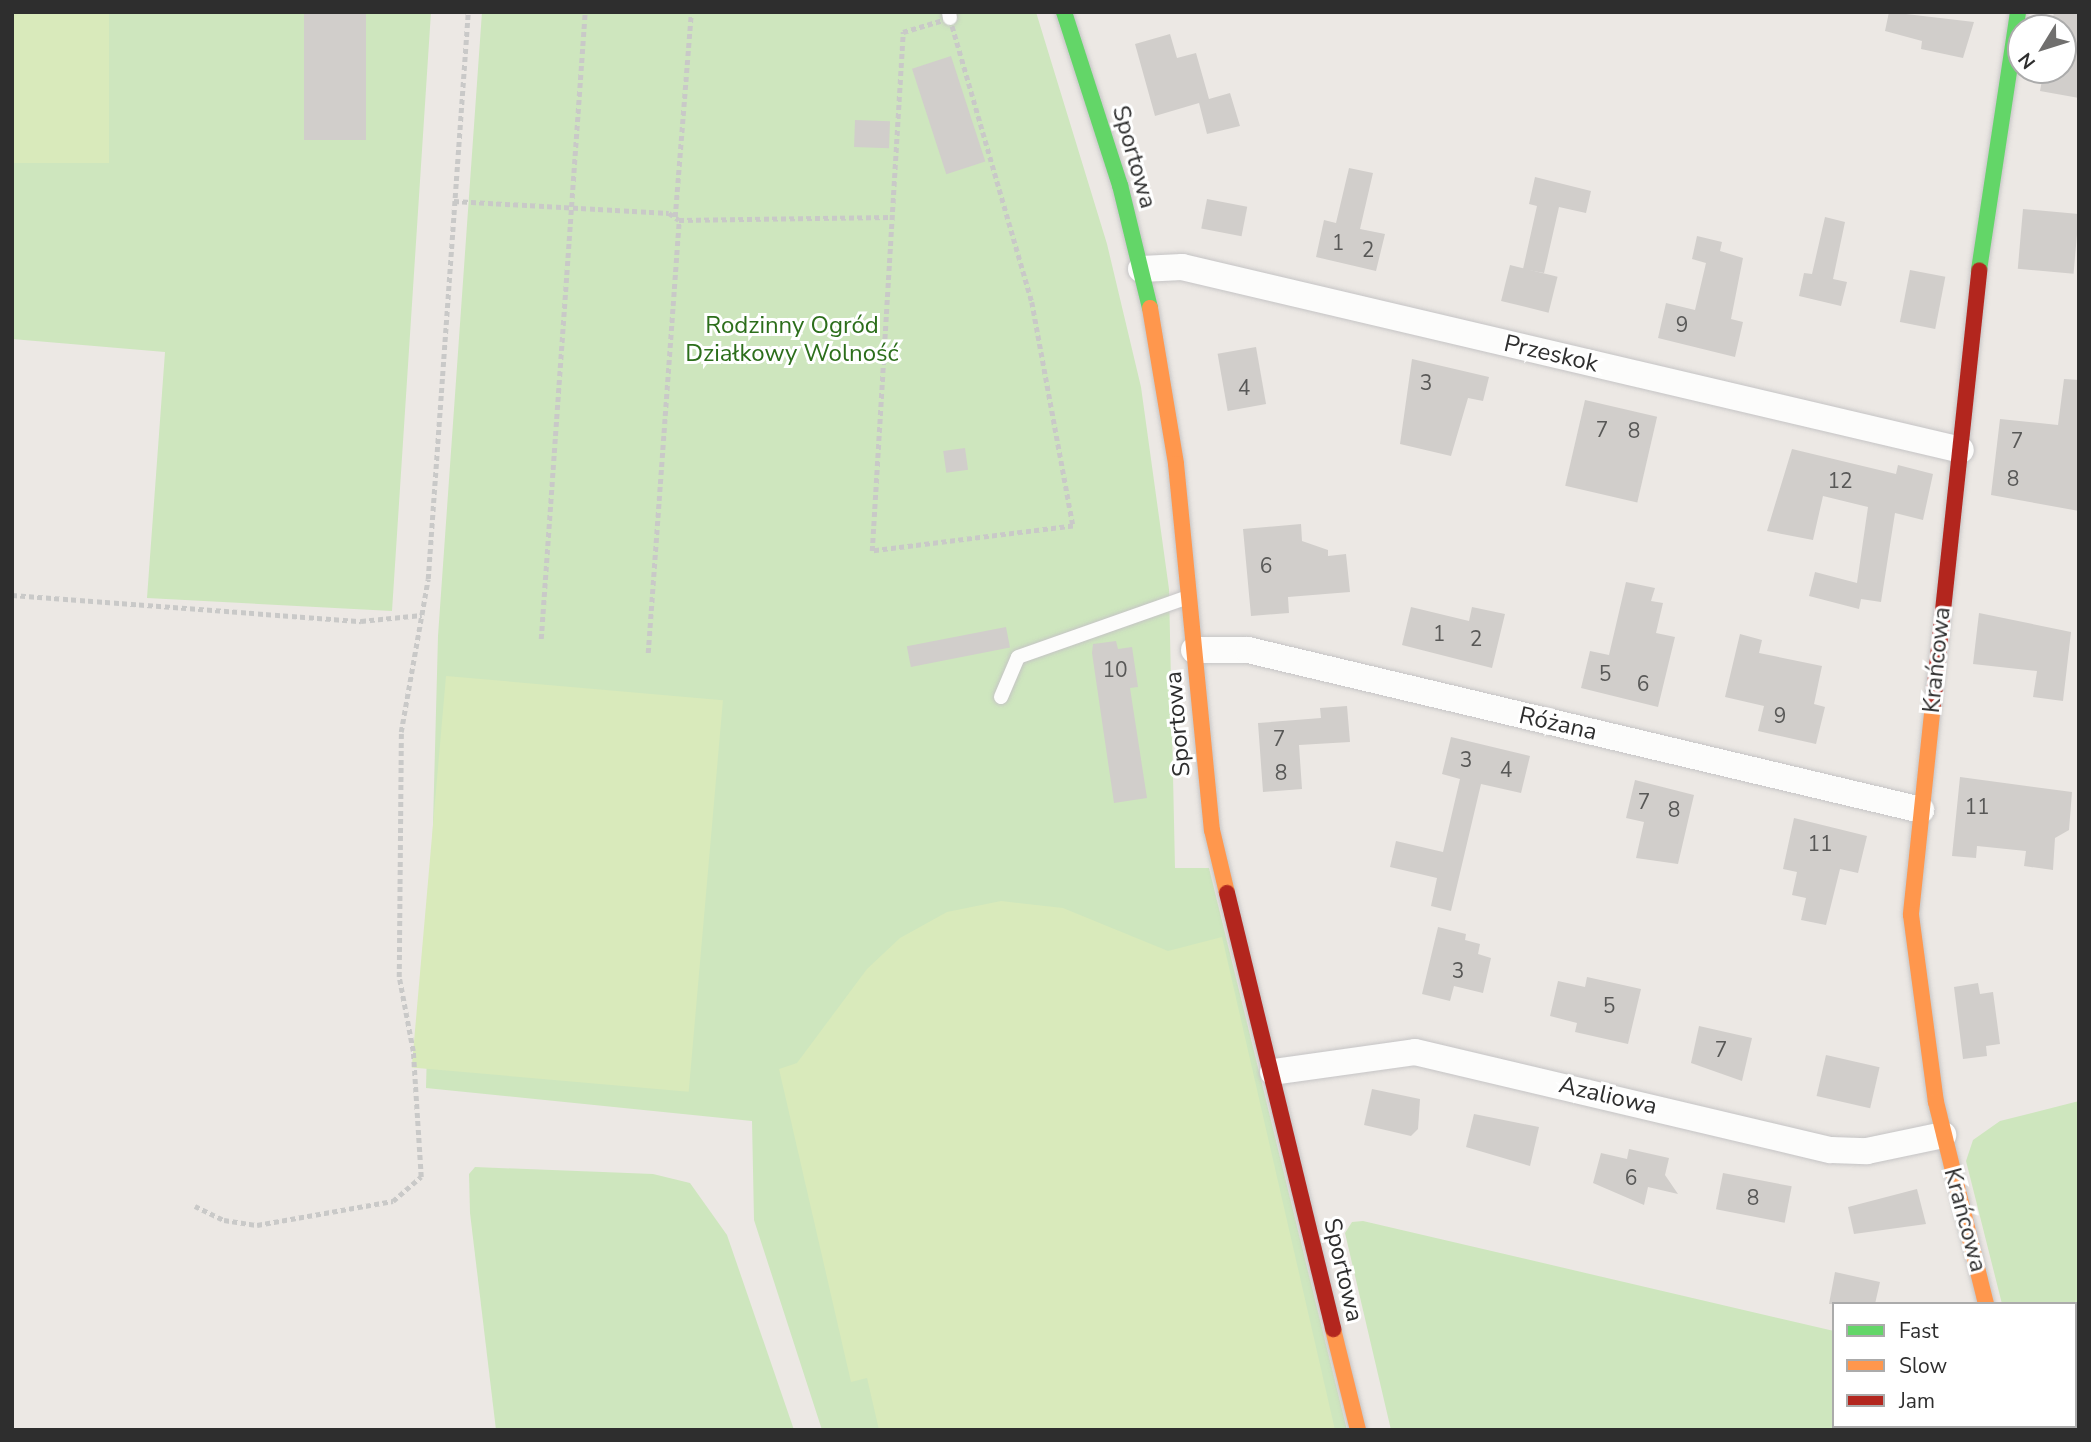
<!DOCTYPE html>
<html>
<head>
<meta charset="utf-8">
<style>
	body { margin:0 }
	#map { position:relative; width:2091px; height:1442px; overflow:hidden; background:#ece8e4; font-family:"Nunito Sans",sans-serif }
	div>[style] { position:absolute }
	.green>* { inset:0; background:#cee6be }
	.pitch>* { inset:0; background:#d9eabb; transform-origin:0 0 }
	.building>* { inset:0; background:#d1cecb; transform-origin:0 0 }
	.path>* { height:4.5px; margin-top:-2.25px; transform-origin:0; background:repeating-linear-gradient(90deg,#c9c9c8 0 5px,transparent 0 8.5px) }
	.roads { filter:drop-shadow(0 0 2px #c5c4c5) drop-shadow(0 0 2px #c5c4c5) }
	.lane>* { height:14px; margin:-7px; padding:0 7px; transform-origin:7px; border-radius:7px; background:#fcfcfb }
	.street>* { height:26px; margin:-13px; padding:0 13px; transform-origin:13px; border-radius:13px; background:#fcfcfb }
	.fast>* { height:16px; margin:-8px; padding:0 8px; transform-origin:8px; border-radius:8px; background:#63d668 }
	.slow>* { height:16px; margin:-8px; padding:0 8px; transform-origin:8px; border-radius:8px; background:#ff974d }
	.jam>* { height:16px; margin:-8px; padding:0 8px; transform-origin:8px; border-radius:8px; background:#b3261e }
	span { translate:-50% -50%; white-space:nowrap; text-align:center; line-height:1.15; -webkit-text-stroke:6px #fff; paint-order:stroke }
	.number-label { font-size:21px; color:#585857 }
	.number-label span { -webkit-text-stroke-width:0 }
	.street-label { font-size:24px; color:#2e2e2e }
	.park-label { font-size:24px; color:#2c6e1b }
	.frame { position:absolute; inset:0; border:14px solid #2e2e2e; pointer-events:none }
	.legend { position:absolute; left:1832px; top:1302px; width:245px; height:126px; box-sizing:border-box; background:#fff; border:2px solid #ababab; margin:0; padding:9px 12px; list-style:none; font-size:21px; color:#2e2e2e }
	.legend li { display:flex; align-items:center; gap:14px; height:35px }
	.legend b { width:35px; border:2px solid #ababab }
	.north { position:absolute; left:2007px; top:14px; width:70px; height:70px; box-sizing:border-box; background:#fff; border:2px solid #ababab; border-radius:50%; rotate:232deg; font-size:19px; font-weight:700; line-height:28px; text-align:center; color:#2e2e2e }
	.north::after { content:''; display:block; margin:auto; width:24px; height:32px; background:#706f6e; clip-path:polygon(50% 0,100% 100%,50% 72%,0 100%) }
</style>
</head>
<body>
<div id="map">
	<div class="green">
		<div style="clip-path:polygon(12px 12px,431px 12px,392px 611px,147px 598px,165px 352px,12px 339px)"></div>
		<div style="clip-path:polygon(482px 12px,1036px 12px,1107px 244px,1141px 387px,1169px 589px,1175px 868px,1209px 868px,1347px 1430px,822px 1430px,754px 1220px,752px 1121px,426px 1088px,438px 636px)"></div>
		<div style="clip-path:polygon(2079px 1101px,2079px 1380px,2075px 1381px,2075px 1304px,2002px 1304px,1966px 1161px,1973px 1140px,2000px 1121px)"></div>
		<div style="clip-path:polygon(475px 1167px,653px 1174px,690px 1183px,727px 1235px,794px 1430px,496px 1430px,470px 1213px,469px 1174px)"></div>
		<div style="clip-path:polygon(1363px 1221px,1834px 1331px,1834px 1426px,2007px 1430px,1391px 1430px,1345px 1233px,1352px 1222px)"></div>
	</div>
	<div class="pitch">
		<div style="left:12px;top:12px;width:97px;height:151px"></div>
		<div style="left:446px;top:676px;width:278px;height:393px;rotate:5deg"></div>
		<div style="clip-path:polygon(1001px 901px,1063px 908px,1168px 951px,1222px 937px,1335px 1430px,879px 1430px,867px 1378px,851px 1382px,779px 1069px,797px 1063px,867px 969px,900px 938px,947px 912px)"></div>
	</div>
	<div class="building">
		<div style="left:304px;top:12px;width:62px;height:128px"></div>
		<div style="clip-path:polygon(1889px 12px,1974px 22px,1963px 58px,1921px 49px,1922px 41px,1885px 31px)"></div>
		<div style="clip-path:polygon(2054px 12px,2079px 12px,2079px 98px,2040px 91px,2044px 70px,2063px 70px,2063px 28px,2051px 28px)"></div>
		<div style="clip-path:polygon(1170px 34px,1177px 58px,1196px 53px,1209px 99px,1230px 93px,1240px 126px,1207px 134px,1199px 103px,1155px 116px,1135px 44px)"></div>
		<div style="left:951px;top:56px;width:111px;height:41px;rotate:72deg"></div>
		<div style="left:855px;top:120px;width:35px;height:27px;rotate:2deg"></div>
		<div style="clip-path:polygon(1349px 168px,1373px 173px,1360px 229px,1385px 234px,1376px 271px,1316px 257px,1324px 220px,1336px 223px)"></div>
		<div style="clip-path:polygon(1535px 177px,1591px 191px,1586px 213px,1559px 207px,1544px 273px,1523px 269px,1537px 206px,1529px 204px)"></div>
		<div style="left:1207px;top:199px;width:41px;height:30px;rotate:11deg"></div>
		<div style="left:2023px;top:209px;width:56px;height:60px;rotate:5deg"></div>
		<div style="clip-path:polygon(1825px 217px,1845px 222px,1833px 279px,1847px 282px,1841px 306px,1799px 296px,1804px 273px,1812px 274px)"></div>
		<div style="clip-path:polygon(1697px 236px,1722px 242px,1720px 251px,1743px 258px,1731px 319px,1743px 322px,1735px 357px,1658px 338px,1666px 303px,1695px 310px,1706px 263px,1692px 259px)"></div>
		<div style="left:1510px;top:265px;width:49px;height:37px;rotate:14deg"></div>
		<div style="left:1910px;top:270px;width:36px;height:53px;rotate:11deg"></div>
		<div style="left:1256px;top:347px;width:58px;height:39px;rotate:80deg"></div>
		<div style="clip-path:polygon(1412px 359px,1489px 377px,1483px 401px,1468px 398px,1451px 456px,1400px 444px)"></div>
		<div style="clip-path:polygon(2064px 379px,2079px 380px,2079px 511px,1991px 495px,2000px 419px,2058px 425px)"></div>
		<div style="left:1585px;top:400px;width:74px;height:88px;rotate:13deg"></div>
		<div style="left:965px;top:448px;width:22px;height:22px;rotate:82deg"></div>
		<div style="clip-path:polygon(1792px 449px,1896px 474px,1898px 465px,1933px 474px,1923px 520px,1895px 513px,1881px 602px,1861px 599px,1859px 609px,1809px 596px,1815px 572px,1857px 583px,1868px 507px,1823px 496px,1813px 540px,1767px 531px)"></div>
		<div style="clip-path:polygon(1301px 524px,1302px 541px,1328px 550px,1328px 556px,1346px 554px,1350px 592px,1288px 597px,1289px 613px,1251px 616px,1243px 529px)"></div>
		<div style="clip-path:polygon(1626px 582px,1655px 588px,1651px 601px,1663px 603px,1656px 633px,1675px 637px,1658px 707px,1581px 688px,1590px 651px,1609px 655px)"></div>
		<div style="clip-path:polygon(1411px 607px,1469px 621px,1472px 607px,1505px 614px,1492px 668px,1402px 645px)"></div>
		<div style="clip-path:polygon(1979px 613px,2071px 632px,2063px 701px,2033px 697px,2037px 671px,1973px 664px)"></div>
		<div style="left:1006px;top:627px;width:21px;height:101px;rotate:79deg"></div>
		<div style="clip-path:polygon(1740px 634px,1762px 640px,1759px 653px,1822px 666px,1814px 704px,1825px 707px,1816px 744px,1758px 731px,1764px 706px,1725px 697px)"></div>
		<div style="clip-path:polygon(1116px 641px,1118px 649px,1132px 647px,1138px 687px,1130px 688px,1147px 798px,1114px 803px,1092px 653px,1093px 644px)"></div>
		<div style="clip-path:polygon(1347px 706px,1350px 742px,1299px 745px,1302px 789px,1263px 792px,1258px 723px,1321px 718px,1320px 708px)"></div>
		<div style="clip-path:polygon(1451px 737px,1530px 756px,1521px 793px,1481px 784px,1451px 911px,1431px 906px,1437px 878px,1390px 867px,1396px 841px,1443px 852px,1460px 779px,1442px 774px)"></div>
		<div style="clip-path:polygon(1960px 777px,2072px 792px,2069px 830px,2055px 838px,2053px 870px,2024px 866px,2026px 851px,1977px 846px,1976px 858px,1952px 856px)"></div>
		<div style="clip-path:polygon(1635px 780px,1694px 795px,1678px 864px,1636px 858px,1644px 822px,1626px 818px)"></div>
		<div style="clip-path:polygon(1794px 818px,1867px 836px,1858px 873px,1840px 869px,1826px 925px,1801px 920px,1806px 898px,1792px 895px,1797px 872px,1783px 869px)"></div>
		<div style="clip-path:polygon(1438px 927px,1466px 934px,1465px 940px,1480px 944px,1478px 954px,1491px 958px,1483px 993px,1454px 986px,1450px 1001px,1422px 994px)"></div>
		<div style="clip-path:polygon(1587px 977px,1641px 989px,1628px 1044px,1575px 1032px,1577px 1023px,1550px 1016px,1558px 981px,1585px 987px)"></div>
		<div style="clip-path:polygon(1978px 983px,1980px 994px,1993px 992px,2000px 1044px,1986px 1046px,1987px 1056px,1963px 1059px,1954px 987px)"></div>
		<div style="clip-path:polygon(1699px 1026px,1752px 1038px,1742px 1081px,1691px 1063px)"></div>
		<div style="left:1826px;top:1055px;width:55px;height:42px;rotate:13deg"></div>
		<div style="clip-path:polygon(1372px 1089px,1420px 1099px,1418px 1129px,1411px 1136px,1364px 1125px)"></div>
		<div style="clip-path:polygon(1474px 1114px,1539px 1127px,1530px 1166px,1466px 1147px)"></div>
		<div style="clip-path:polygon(1629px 1149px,1669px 1158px,1665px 1175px,1678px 1194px,1648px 1187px,1644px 1205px,1593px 1183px,1601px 1153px,1627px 1159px)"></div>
		<div style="left:1723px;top:1173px;width:70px;height:37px;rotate:11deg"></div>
		<div style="clip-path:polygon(1917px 1189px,1926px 1224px,1854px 1234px,1848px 1207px)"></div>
		<div style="clip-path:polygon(1835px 1272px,1880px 1282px,1875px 1304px,1829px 1304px)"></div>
	</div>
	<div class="path">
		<div style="left:950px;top:18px;width:296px;rotate:73.9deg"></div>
		<div style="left:1032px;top:302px;width:228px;rotate:79.6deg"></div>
		<div style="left:1073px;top:526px;width:203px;rotate:172.9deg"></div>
		<div style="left:872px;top:551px;width:520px;rotate:-86.58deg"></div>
		<div style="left:903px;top:32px;width:49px;rotate:-16.6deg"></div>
		<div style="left:454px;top:201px;width:215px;rotate:3.2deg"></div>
		<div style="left:669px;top:213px;width:12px;rotate:35deg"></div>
		<div style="left:679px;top:220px;width:213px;rotate:-0.8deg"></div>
		<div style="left:675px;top:217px;width:206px;rotate:-85.5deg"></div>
		<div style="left:12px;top:595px;width:350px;rotate:4.3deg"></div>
		<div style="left:361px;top:621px;width:61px;rotate:-5.6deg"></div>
		<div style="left:541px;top:639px;width:629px;rotate:-85.99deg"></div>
		<div style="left:648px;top:653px;width:434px;rotate:-85.9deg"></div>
		<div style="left:195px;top:1206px;width:32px;rotate:26deg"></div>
		<div style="left:224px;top:1220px;width:33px;rotate:9deg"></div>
		<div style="left:257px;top:1225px;width:138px;rotate:-10deg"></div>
		<div style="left:393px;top:1201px;width:37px;rotate:-41deg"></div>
		<div style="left:421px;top:1177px;width:126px;rotate:-93.6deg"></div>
		<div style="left:413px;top:1051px;width:75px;rotate:-100.7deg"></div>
		<div style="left:399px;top:977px;width:245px;rotate:-89.5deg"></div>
		<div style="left:401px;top:732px;width:155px;rotate:-80deg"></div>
		<div style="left:428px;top:579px;width:568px;rotate:-85.96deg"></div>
	</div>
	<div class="roads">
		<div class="lane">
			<div style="left:949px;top:12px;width:6px;rotate:81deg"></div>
			<div style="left:1001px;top:697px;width:43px;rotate:-67deg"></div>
			<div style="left:1018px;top:657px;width:180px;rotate:-19.4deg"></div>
		</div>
		<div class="street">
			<div style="left:1141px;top:269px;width:41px;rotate:-2.8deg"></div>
			<div style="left:1182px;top:267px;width:800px;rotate:13.22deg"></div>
			<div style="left:1194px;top:650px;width:54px"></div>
			<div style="left:1248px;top:650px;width:692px;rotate:13.37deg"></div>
			<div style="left:1273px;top:1072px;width:143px;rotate:-8deg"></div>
			<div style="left:1415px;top:1052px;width:427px;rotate:13.3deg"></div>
			<div style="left:1831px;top:1150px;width:36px;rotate:2deg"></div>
			<div style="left:1867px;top:1151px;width:78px;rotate:-11.9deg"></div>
			<div style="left:2075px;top:1399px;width:4px;rotate:-14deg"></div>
		</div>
		<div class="fast">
			<div style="left:1064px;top:12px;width:182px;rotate:72.1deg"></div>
			<div style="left:1120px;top:185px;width:127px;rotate:76.3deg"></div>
			<div style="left:1979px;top:270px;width:261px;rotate:-81.4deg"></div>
		</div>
		<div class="slow">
			<div style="left:1150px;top:308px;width:158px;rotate:80.5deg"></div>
			<div style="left:1176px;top:464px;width:368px;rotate:84.4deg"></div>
			<div style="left:1212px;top:830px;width:65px;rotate:76.6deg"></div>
			<div style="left:1933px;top:704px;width:212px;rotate:96deg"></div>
			<div style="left:1911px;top:915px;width:189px;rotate:82.4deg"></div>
			<div style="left:1936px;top:1102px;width:208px;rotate:76.1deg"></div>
			<div style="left:1333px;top:1329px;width:104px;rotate:76.1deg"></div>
		</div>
		<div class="jam">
			<div style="left:1933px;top:704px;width:436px;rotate:-83.9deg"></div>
			<div style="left:1227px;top:893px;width:449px;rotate:76.3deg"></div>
		</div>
	</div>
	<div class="number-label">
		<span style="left:1338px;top:243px">1</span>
		<span style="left:1368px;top:250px">2</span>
		<span style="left:1682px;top:325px">9</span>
		<span style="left:1426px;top:383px">3</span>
		<span style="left:1244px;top:388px">4</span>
		<span style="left:1602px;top:430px">7</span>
		<span style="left:1634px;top:431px">8</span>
		<span style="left:2017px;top:441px">7</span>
		<span style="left:2013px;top:479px">8</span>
		<span style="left:1840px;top:481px">12</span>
		<span style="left:1266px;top:566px">6</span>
		<span style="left:1439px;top:634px">1</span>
		<span style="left:1476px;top:639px">2</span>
		<span style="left:1115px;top:670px">10</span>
		<span style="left:1605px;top:674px">5</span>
		<span style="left:1643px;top:684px">6</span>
		<span style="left:1780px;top:716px">9</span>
		<span style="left:1279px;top:739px">7</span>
		<span style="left:1466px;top:760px">3</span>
		<span style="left:1506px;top:770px">4</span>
		<span style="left:1281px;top:773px">8</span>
		<span style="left:1644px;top:802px">7</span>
		<span style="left:1977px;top:807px">11</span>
		<span style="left:1674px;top:810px">8</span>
		<span style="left:1820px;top:844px">11</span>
		<span style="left:1458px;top:971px">3</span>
		<span style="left:1609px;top:1006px">5</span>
		<span style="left:1721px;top:1050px">7</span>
		<span style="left:1631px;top:1178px">6</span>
		<span style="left:1753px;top:1198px">8</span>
	</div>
	<div class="street-label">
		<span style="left:1134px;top:157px;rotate:74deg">Sportowa</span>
		<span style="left:1551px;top:354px;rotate:13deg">Przeskok</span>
		<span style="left:1937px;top:660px;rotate:-84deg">Krańcowa</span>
		<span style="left:1178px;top:724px;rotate:-95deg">Sportowa</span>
		<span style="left:1558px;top:724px;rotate:13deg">Różana</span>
		<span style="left:1608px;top:1096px;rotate:13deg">Azaliowa</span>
		<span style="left:1965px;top:1220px;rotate:75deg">Krańcowa</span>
		<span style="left:1343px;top:1270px;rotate:77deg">Sportowa</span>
	</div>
	<div class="park-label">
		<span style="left:792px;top:340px">Rodzinny Ogród<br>Działkowy Wolność</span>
	</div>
	<div class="frame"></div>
	<ul class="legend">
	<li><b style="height:9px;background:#63d668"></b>Fast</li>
	<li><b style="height:9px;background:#ff974d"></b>Slow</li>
	<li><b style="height:9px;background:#b3261e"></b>Jam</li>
	</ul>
	<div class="north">N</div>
</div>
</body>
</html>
